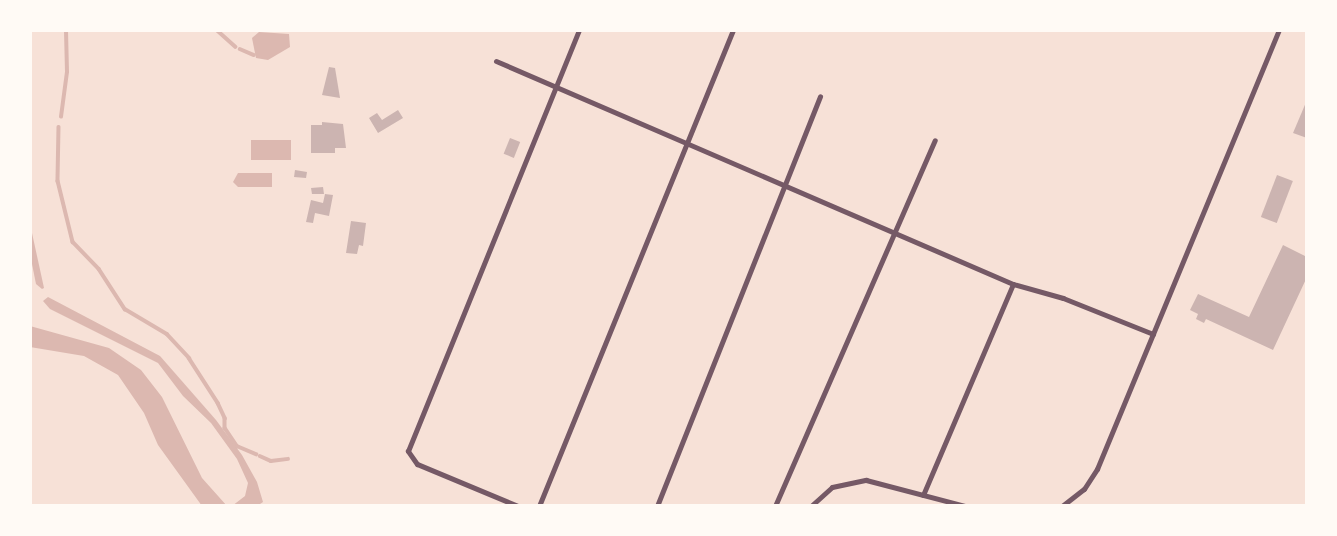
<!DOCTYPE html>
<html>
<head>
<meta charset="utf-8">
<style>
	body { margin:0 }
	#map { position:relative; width:1337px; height:536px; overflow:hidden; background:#f7e1d7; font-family:Cabin,sans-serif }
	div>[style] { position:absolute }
	.water>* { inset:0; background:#dcb8b0; transform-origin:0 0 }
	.stream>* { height:3.5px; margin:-1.75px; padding:0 1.75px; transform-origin:1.75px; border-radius:1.75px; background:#dcb8b0 }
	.building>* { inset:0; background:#ccb4b1; transform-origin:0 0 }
	.minor>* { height:5px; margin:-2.5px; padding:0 2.5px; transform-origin:2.5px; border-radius:2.5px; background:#755966 }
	span { translate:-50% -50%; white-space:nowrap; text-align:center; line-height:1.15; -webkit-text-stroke:5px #fffaf5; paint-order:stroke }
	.frame { position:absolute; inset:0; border:32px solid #fffaf5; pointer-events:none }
</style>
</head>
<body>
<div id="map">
	<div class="water">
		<div style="clip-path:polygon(259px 32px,289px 34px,290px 47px,268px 60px,256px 58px,252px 38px)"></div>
		<div style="left:291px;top:140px;width:20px;height:40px;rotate:90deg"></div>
		<div style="clip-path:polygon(238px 173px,272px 173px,272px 187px,238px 187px,233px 182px)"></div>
		<div style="clip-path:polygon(30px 224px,44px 288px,42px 289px,36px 284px,30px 254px)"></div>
		<div style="clip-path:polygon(48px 297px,160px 356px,216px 420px,242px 455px,257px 482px,263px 502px,257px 506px,232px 506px,245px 496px,248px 483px,237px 459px,211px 423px,183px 396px,158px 363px,50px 309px,43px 301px)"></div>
		<div style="clip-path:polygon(30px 326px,109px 348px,141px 370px,162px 397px,202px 478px,227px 506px,202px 506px,158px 445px,144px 413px,118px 375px,84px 356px,30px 347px)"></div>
	</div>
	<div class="stream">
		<div style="left:217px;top:30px;width:25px;rotate:42deg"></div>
		<div style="left:240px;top:49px;width:15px;rotate:23deg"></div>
		<div style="left:61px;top:117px;width:45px;rotate:-82.4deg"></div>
		<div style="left:67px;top:72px;width:42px;rotate:-91.4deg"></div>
		<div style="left:59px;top:127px;width:54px;rotate:91.1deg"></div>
		<div style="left:58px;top:181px;width:63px;rotate:76.2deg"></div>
		<div style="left:73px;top:242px;width:37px;rotate:46deg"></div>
		<div style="left:99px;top:269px;width:48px;rotate:57deg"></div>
		<div style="left:125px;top:309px;width:49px;rotate:30.8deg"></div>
		<div style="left:167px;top:334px;width:33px;rotate:47deg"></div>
		<div style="left:189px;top:358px;width:54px;rotate:57.2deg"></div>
		<div style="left:218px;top:403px;width:17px;rotate:65deg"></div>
		<div style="left:225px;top:418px;width:10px;rotate:90deg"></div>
		<div style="left:225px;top:428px;width:22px;rotate:56deg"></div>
		<div style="left:237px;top:446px;width:21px;rotate:23deg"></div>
		<div style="left:260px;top:456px;width:12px;rotate:24deg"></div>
		<div style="left:271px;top:461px;width:17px;rotate:-7deg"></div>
	</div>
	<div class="building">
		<div style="clip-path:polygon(329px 67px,335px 68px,340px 98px,322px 95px)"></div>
		<div style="clip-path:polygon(1307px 100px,1307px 138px,1293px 133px)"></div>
		<div style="clip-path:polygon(398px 110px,403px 118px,378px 133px,369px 118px,377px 113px,382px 120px)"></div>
		<div style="clip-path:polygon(322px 122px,343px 124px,346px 148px,335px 148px,335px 153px,311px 153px,311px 125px,322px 125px)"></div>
		<div style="left:510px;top:138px;width:11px;height:17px;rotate:22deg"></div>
		<div style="clip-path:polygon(295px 170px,307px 172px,306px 178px,294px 177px)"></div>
		<div style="left:1277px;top:175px;width:17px;height:45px;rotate:21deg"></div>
		<div style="clip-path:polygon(323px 187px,324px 194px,312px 194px,311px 188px)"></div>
		<div style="clip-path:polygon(325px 194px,333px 195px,329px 216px,315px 213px,313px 223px,306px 222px,311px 200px,323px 203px)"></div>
		<div style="clip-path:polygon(351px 221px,366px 223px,363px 246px,359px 245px,357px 254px,346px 253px)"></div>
		<div style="clip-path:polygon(1283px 245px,1307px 257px,1307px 277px,1273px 350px,1206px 319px,1204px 323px,1196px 319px,1198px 314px,1190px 310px,1198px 294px,1249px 317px)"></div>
	</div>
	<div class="minor">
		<div style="left:496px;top:61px;width:563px;rotate:23.33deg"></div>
		<div style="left:1013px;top:284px;width:52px;rotate:15.6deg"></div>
		<div style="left:1063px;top:298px;width:97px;rotate:21.8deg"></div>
		<div style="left:923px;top:495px;width:229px;rotate:-66.9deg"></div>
		<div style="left:518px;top:506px;width:109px;rotate:-157.4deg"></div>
		<div style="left:417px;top:464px;width:16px;rotate:-125deg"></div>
		<div style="left:408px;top:451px;width:454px;rotate:-67.9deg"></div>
		<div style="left:539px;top:506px;width:514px;rotate:-67.83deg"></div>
		<div style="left:657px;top:506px;width:441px;rotate:-68.3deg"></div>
		<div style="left:775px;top:506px;width:399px;rotate:-66.4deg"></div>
		<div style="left:811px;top:506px;width:28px;rotate:-42deg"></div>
		<div style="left:832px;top:487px;width:35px;rotate:-12deg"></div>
		<div style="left:866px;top:480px;width:102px;rotate:14.7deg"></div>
		<div style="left:1062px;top:506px;width:28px;rotate:-38deg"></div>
		<div style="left:1084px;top:489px;width:24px;rotate:-57deg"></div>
		<div style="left:1097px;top:469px;width:475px;rotate:-67.5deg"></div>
	</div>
	<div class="frame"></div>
</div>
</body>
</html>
